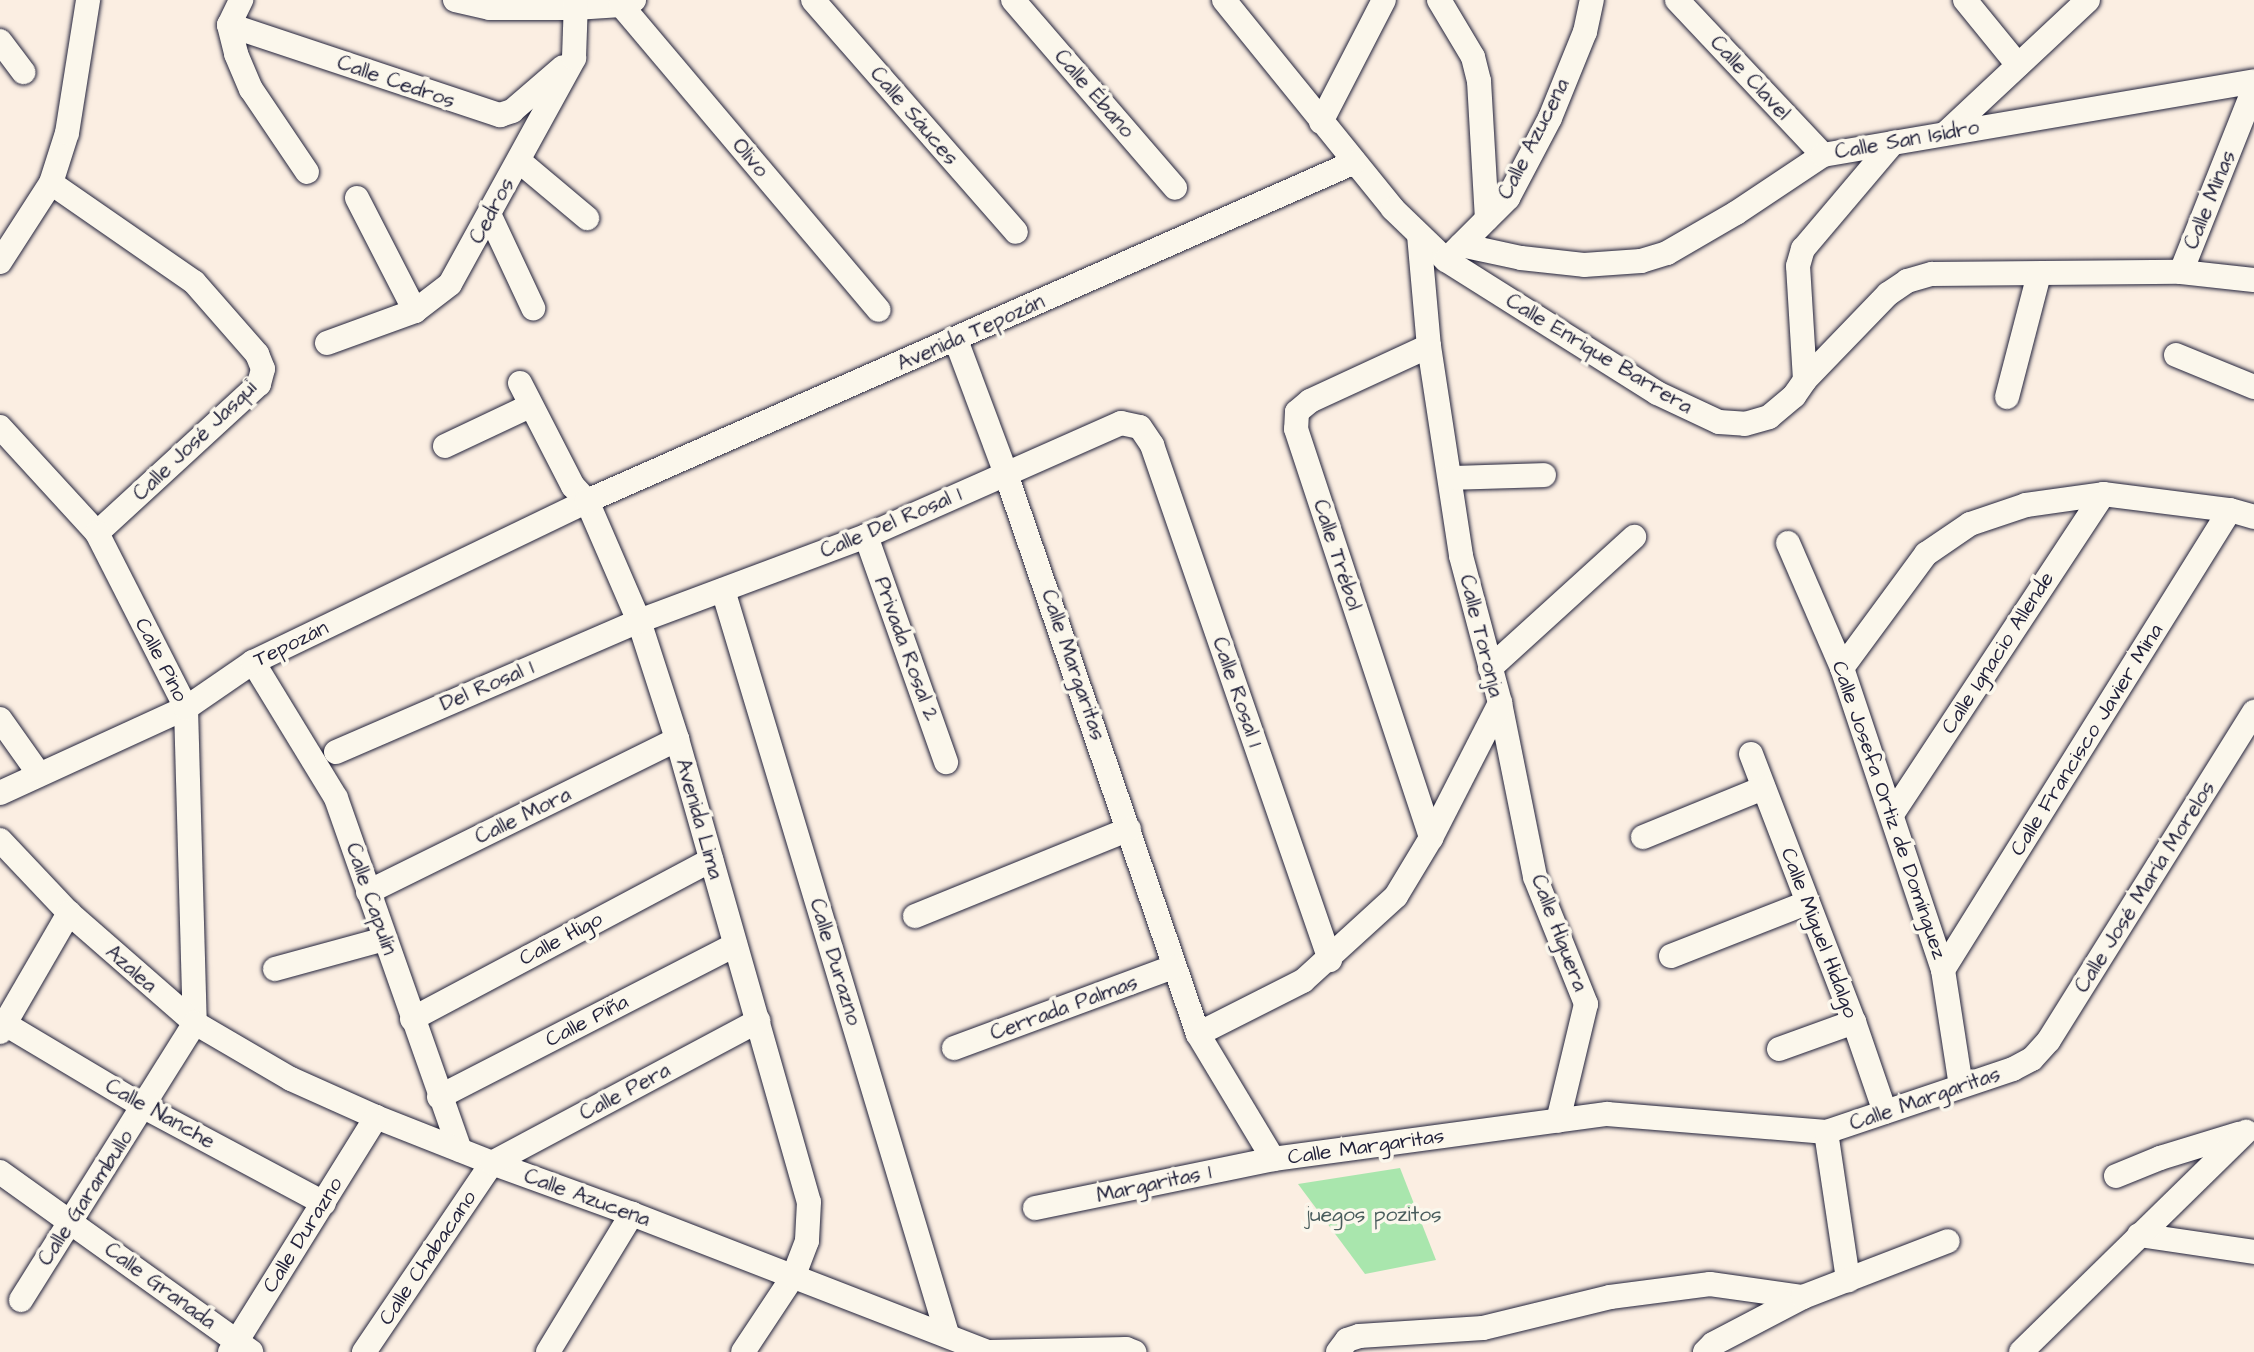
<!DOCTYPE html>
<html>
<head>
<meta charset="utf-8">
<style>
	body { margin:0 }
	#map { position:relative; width:2254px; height:1352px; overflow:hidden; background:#fbeee2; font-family:"Architects Daughter",sans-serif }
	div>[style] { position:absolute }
	.green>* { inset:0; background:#a9e6ad }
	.roads { filter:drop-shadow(0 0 2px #22223b) drop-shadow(0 0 2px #22223b) }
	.minor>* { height:24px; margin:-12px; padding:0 12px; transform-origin:12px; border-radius:12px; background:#fbf7ec }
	span { translate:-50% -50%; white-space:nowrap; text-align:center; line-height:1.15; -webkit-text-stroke:7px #fbf7ec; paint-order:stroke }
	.street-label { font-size:21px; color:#22223b }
	.park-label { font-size:21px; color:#4a5d5d }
</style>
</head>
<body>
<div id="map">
	<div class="green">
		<div style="clip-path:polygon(1400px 1168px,1436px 1260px,1365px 1274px,1298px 1184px)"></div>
	</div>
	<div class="roads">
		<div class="minor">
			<div style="left:455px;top:0;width:36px;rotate:13deg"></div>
			<div style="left:490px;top:8px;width:85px"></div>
			<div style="left:575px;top:8px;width:46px;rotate:-3.7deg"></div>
			<div style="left:621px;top:5px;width:14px;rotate:-21deg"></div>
			<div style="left:813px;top:0;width:308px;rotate:48.8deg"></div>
			<div style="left:1013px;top:0;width:248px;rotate:49.2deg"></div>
			<div style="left:1224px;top:0;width:269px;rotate:51deg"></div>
			<div style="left:1393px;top:209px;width:74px;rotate:43.9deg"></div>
			<div style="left:1446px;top:260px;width:249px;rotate:32.2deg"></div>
			<div style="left:1657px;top:393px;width:68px;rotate:25.1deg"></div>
			<div style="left:1719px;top:422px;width:26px;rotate:4deg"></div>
			<div style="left:1745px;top:424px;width:25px;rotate:-16deg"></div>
			<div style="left:1769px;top:417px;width:33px;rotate:-40deg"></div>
			<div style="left:1794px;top:396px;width:19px;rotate:-55deg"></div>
			<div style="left:1805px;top:380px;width:120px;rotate:-46deg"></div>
			<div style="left:1888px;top:294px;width:23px;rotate:-34deg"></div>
			<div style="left:1907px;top:281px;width:26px;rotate:-16deg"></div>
			<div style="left:1932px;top:274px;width:249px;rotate:-0.5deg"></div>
			<div style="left:2181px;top:272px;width:73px;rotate:6.3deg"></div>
			<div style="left:1439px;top:0;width:66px;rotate:59.2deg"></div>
			<div style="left:1473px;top:57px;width:25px;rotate:76deg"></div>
			<div style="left:1479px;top:81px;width:138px;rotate:86.7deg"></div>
			<div style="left:1677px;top:0;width:213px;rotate:46.7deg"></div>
			<div style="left:1965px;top:0;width:84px;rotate:50.8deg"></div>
			<div style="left:621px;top:5px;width:399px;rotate:49.8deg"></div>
			<div style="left:229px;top:25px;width:286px;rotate:18.4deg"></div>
			<div style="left:500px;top:115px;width:13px;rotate:-18deg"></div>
			<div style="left:512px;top:111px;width:67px;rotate:-40.8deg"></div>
			<div style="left:229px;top:25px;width:30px;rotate:76deg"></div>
			<div style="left:236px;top:54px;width:38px;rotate:67deg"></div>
			<div style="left:251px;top:89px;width:100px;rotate:56deg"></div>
			<div style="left:229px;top:25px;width:28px;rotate:-64deg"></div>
			<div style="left:0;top:41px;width:39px;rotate:53deg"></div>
			<div style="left:1321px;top:122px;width:137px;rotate:-62.7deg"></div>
			<div style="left:1947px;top:132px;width:193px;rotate:-43.1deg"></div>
			<div style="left:519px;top:161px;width:89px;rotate:40deg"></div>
			<div style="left:51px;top:183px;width:174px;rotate:34.7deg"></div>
			<div style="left:194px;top:282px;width:96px;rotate:48.8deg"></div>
			<div style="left:257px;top:354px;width:16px;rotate:68deg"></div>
			<div style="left:263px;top:369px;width:16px;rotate:105deg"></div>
			<div style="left:259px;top:384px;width:220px;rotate:137.4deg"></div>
			<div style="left:357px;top:198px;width:127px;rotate:62.8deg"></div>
			<div style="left:490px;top:216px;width:102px;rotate:64.9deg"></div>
			<div style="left:1419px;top:235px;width:111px;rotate:84.9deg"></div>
			<div style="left:1429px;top:346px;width:212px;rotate:81.3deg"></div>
			<div style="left:1461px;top:556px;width:152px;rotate:75.1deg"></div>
			<div style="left:1500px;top:703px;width:177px;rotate:78.6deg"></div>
			<div style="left:1535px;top:877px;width:137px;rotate:68.1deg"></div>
			<div style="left:1586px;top:1004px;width:120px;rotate:103.5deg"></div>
			<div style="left:1461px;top:245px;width:61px;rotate:12.2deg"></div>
			<div style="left:1521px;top:258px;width:63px;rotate:6.3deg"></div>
			<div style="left:1584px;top:265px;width:57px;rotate:-4deg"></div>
			<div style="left:1641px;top:261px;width:27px;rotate:-17deg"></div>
			<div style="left:1667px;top:253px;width:80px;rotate:-30.1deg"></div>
			<div style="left:1736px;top:213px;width:105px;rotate:-33.7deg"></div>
			<div style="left:1823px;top:155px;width:437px;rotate:-9.7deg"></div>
			<div style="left:1451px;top:255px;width:81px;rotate:-45deg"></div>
			<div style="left:1508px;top:198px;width:90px;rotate:-62.3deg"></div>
			<div style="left:1550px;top:118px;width:93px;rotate:-67.9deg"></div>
			<div style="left:1585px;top:32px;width:33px;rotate:-78deg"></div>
			<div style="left:0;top:262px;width:94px;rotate:-57.2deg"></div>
			<div style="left:51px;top:183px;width:52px;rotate:-72.3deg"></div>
			<div style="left:67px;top:133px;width:135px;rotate:-81deg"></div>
			<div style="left:2181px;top:272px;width:197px;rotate:-68.3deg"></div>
			<div style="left:956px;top:340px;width:143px;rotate:69.5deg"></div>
			<div style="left:1006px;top:474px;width:592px;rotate:71.08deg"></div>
			<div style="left:1198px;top:1034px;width:146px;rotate:59deg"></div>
			<div style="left:327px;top:343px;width:94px;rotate:-20deg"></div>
			<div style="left:415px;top:311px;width:44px;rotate:-37.6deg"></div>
			<div style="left:450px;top:284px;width:258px;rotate:-61.2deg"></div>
			<div style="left:574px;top:58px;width:58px;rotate:-88deg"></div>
			<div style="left:1429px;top:346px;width:131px;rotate:155.2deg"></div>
			<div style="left:1310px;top:401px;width:17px;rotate:140deg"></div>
			<div style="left:1297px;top:412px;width:17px;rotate:93deg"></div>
			<div style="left:1296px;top:429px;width:431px;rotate:71.7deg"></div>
			<div style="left:2176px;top:355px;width:84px;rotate:22.3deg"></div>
			<div style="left:1805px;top:380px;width:114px;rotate:-93.5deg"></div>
			<div style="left:1798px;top:266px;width:18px;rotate:-74deg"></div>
			<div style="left:1803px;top:249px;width:139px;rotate:-49.7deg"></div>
			<div style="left:520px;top:383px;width:116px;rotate:62.8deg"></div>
			<div style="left:573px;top:486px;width:21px;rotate:47deg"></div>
			<div style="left:587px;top:501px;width:131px;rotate:66.6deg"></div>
			<div style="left:639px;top:621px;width:124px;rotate:72.1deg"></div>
			<div style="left:677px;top:739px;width:481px;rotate:74.1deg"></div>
			<div style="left:809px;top:1202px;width:39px;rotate:93deg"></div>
			<div style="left:807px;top:1241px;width:36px;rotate:111deg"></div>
			<div style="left:794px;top:1275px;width:92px;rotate:123.5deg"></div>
			<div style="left:2007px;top:397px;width:127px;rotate:-75.4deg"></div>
			<div style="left:0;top:427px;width:144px;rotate:47.5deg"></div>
			<div style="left:97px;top:533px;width:196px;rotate:63deg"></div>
			<div style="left:186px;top:708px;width:315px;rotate:88.4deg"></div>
			<div style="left:445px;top:446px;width:94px;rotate:-25.2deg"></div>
			<div style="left:1450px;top:478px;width:94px;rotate:-1.8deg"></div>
			<div style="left:866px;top:536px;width:240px;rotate:70.5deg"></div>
			<div style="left:1788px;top:543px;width:136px;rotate:66.6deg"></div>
			<div style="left:1842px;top:668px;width:318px;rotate:71.5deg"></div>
			<div style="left:1943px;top:970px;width:117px;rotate:81.2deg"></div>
			<div style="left:723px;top:590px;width:777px;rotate:73.24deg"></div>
			<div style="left:253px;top:662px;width:159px;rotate:58.6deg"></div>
			<div style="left:336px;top:798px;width:373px;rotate:70.6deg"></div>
			<div style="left:1490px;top:668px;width:195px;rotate:-42.3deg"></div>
			<div style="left:1842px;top:668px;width:142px;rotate:-53.6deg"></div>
			<div style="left:1926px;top:554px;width:53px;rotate:-34.3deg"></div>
			<div style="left:1970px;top:524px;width:59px;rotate:-18.7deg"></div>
			<div style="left:2026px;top:505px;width:78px;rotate:-8.1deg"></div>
			<div style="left:2103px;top:494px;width:128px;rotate:7.2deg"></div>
			<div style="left:2230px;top:510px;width:25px;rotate:16deg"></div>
			<div style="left:0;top:719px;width:67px;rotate:54.7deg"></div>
			<div style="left:336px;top:752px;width:330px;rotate:-23.4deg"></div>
			<div style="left:639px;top:621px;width:242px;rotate:-20.5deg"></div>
			<div style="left:866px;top:536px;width:279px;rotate:-23.9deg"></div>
			<div style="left:1121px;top:423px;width:19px;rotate:12deg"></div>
			<div style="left:1140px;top:427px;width:22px;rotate:56deg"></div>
			<div style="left:1152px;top:445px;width:545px;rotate:70.93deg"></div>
			<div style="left:1751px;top:754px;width:287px;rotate:69deg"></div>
			<div style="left:1854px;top:1022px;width:95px;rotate:71deg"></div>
			<div style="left:0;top:793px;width:205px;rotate:-24.6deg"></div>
			<div style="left:186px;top:708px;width:81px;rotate:-34.5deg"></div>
			<div style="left:253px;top:662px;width:371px;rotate:-25.7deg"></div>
			<div style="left:587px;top:501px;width:839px;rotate:-23.82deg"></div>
			<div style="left:1893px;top:813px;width:382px;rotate:-56.6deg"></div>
			<div style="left:1643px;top:837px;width:130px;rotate:-22.2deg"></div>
			<div style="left:0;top:840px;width:100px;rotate:46.6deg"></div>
			<div style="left:69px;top:913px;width:167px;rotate:41.1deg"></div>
			<div style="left:195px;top:1023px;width:111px;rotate:30.3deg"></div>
			<div style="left:291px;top:1079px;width:93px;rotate:24.1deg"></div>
			<div style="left:376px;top:1117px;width:125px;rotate:21.6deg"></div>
			<div style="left:492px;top:1163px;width:149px;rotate:20deg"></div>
			<div style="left:632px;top:1214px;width:382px;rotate:21.2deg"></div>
			<div style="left:368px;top:892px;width:345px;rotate:-26.3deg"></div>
			<div style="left:915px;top:916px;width:231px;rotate:-22.1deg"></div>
			<div style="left:1671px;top:956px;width:145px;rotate:-21.4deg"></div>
			<div style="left:275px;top:969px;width:114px;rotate:-15.3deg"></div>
			<div style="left:1943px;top:970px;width:542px;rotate:-58.04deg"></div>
			<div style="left:412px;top:1019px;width:339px;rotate:-28deg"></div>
			<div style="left:0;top:1021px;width:168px;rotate:30.8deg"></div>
			<div style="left:144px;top:1107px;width:204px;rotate:28.1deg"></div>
			<div style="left:0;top:1032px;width:138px;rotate:-59.9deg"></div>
			<div style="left:1198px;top:1034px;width:118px;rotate:-26.8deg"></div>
			<div style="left:1303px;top:981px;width:126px;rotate:-42.4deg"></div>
			<div style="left:1396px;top:896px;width:68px;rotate:-58.9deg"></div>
			<div style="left:1431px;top:838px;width:152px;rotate:-62.9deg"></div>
			<div style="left:954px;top:1048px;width:233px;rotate:-20.3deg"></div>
			<div style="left:1779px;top:1049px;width:80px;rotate:-19.8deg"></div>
			<div style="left:439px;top:1097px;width:333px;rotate:-27.2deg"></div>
			<div style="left:1826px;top:1132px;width:150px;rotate:81.5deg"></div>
			<div style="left:0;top:1172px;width:309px;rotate:35.6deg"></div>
			<div style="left:2116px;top:1176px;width:48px;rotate:-22.2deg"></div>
			<div style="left:2160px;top:1158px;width:82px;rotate:-17.1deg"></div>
			<div style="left:1035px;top:1208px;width:243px;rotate:-11.6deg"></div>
			<div style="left:1273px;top:1159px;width:337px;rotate:-7.7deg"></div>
			<div style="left:1607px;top:1114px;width:220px;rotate:4.7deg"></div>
			<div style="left:1826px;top:1132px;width:197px;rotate:-18.6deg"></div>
			<div style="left:2013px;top:1069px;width:21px;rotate:-28deg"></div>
			<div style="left:2032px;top:1059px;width:25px;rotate:-48deg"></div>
			<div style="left:2049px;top:1040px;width:387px;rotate:-58deg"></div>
			<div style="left:2139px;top:1235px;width:116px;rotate:8.4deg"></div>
			<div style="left:21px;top:1300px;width:327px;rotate:-57.9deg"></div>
			<div style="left:230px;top:1352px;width:277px;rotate:-58.1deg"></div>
			<div style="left:364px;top:1352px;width:228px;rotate:-55.9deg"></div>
			<div style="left:492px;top:1163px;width:302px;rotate:-28.1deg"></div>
			<div style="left:548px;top:1352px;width:162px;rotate:-58.7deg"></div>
			<div style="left:990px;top:1352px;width:136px;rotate:-1.3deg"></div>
			<div style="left:1126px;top:1349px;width:9px;rotate:21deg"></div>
			<div style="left:1338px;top:1352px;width:15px;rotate:-53deg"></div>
			<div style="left:1347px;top:1340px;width:13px;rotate:-18deg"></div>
			<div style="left:1359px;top:1336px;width:124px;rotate:-3.7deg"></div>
			<div style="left:1483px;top:1328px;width:131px;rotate:-13.7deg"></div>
			<div style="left:1610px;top:1297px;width:101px;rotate:-7.4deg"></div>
			<div style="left:1710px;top:1284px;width:94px;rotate:8deg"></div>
			<div style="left:1705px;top:1352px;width:11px;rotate:-45deg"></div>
			<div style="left:1713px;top:1344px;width:102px;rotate:-27.6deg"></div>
			<div style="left:1803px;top:1297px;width:155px;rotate:-21.1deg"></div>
			<div style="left:2021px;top:1352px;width:315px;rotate:-44.4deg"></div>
		</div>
	</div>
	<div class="street-label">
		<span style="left:1750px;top:78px;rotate:47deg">Calle Clavel</span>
		<span style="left:396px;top:82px;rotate:19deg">Calle Cedros</span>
		<span style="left:1094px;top:94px;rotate:49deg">Calle Ébano</span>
		<span style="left:914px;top:116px;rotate:49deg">Calle Sáuces</span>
		<span style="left:1534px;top:139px;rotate:-63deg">Calle Azucena</span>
		<span style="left:1907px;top:140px;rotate:-10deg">Calle San Isidro</span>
		<span style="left:750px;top:158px;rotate:50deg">Olivo</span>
		<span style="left:2210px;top:200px;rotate:-68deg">Calle Minas</span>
		<span style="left:492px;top:211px;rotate:-62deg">Cedros</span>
		<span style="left:971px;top:333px;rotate:-24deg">Avenida Tepozán</span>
		<span style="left:1599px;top:354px;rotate:31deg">Calle Enrique Barrera</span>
		<span style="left:195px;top:441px;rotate:-44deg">Calle José Jasqui</span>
		<span style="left:891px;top:523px;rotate:-23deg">Calle Del Rosal 1</span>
		<span style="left:1337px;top:555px;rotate:72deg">Calle Trébol</span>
		<span style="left:1481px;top:636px;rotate:76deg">Calle Toronja</span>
		<span style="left:291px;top:644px;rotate:-26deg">Tepozán</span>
		<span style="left:906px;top:649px;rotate:70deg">Privada Rosal 2</span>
		<span style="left:1998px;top:653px;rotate:-57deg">Calle Ignacio Allende</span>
		<span style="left:161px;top:660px;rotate:63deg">Calle Pino</span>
		<span style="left:1073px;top:665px;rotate:71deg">Calle Margaritas</span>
		<span style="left:487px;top:686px;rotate:-23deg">Del Rosal 1</span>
		<span style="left:1237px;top:692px;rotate:71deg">Calle Rosal 1</span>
		<span style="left:2087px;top:740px;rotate:-58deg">Calle Francisco Javier Mina</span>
		<span style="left:1889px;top:810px;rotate:71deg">Calle Josefa Ortiz de Domínguez</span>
		<span style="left:523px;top:816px;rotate:-26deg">Calle Mora</span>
		<span style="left:699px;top:819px;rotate:74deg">Avenida Lima</span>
		<span style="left:2145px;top:887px;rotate:-58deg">Calle José María Morelos</span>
		<span style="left:371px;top:899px;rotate:71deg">Calle Capulín</span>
		<span style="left:1559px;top:933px;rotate:69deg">Calle Higuera</span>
		<span style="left:1819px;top:933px;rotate:69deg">Calle Miguel Hidalgo</span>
		<span style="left:561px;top:939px;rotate:-28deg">Calle Higo</span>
		<span style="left:835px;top:962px;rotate:73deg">Calle Durazno</span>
		<span style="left:131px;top:969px;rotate:41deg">Azalea</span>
		<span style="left:1064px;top:1008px;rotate:-20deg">Cerrada Palmas</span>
		<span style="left:587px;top:1021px;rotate:-27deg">Calle Piña</span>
		<span style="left:625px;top:1092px;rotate:-28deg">Calle Pera</span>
		<span style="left:1925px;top:1099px;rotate:-19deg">Calle Margaritas</span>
		<span style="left:160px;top:1114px;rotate:29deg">Calle Nanche</span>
		<span style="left:1366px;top:1147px;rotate:-8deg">Calle Margaritas</span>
		<span style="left:1154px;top:1184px;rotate:-12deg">Margaritas 1</span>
		<span style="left:86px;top:1198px;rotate:-57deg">Calle Garambullo</span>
		<span style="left:587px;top:1198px;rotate:20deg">Calle Azucena</span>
		<span style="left:303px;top:1235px;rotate:-58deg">Calle Durazno</span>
		<span style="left:428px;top:1258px;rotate:-56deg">Calle Chabacano</span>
		<span style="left:160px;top:1286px;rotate:36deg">Calle Granada</span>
	</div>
	<div class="park-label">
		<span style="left:1374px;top:1215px">juegos pozitos</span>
	</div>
</div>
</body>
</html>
